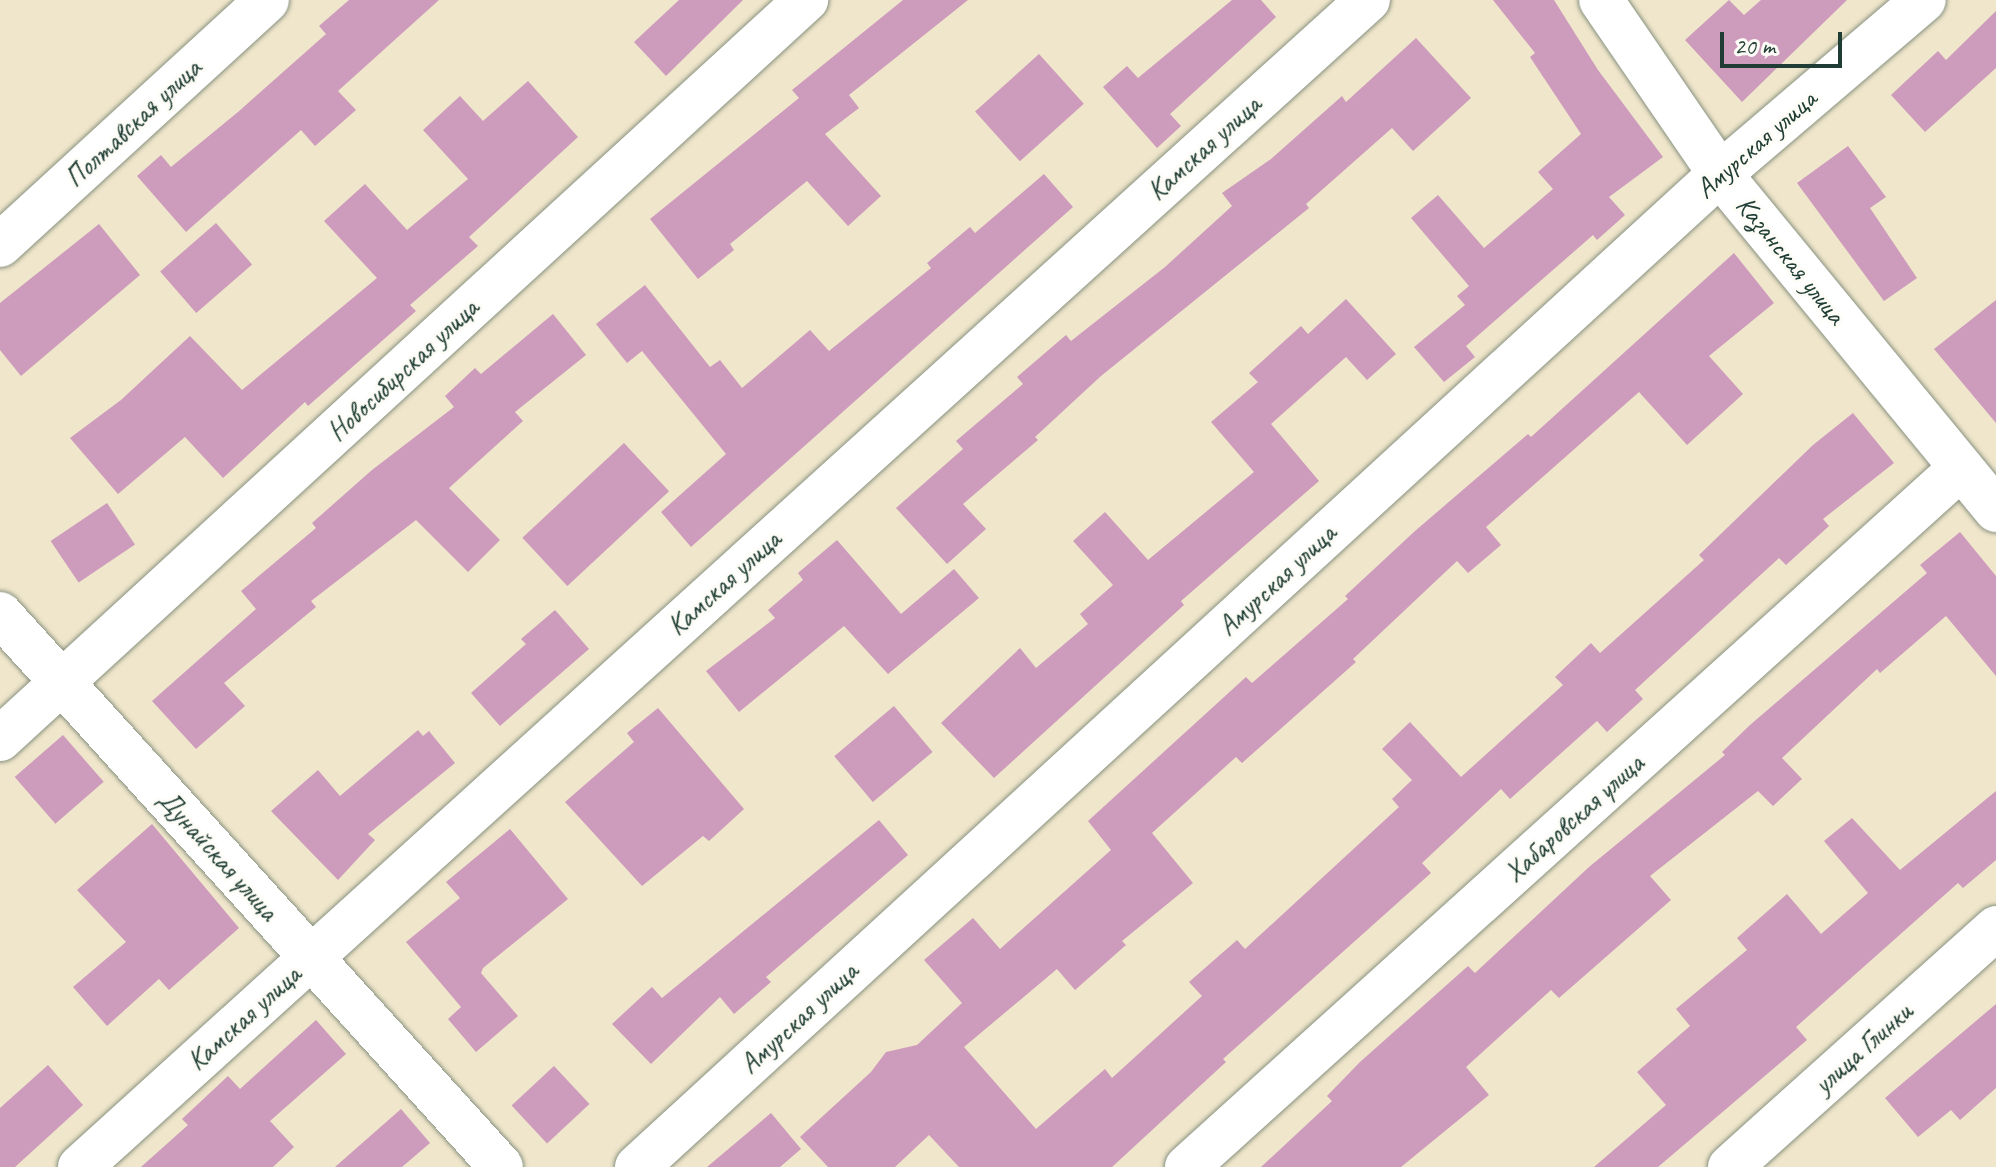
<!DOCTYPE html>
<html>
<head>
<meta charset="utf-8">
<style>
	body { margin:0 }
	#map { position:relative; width:1996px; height:1167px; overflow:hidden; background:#f0e6cb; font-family:Caveat,sans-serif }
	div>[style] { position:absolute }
	.building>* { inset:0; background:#cd9bbb; transform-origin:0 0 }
	.roads { filter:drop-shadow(0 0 2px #889280) drop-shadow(0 0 2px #889280) }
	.minor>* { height:44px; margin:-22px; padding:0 22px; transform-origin:22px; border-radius:22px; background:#fff }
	span { translate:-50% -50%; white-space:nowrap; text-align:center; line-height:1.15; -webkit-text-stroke:6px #fdfcf7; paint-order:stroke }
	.street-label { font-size:28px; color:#1f3d34 }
	.scale { position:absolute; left:1720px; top:32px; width:122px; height:36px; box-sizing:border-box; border:4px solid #1f3d34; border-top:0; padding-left:10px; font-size:24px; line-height:28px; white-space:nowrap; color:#1f3d34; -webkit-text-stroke:6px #fdfcf7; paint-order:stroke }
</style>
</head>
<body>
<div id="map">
	<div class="building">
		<div style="clip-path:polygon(349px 0,439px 0,338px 91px,356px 110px,315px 146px,301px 130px,186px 232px,137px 176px,161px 155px,171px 167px,238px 112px,326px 34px,319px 26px)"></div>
		<div style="clip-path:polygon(679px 0,743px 0,666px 76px,634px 42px)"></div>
		<div style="clip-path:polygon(903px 0,968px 0,849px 95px,859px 108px,825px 134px,881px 196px,848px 226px,807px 181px,730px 244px,734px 250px,698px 279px,650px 219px,799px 98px,792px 90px)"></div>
		<div style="clip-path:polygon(1232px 0,1261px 0,1276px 17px,1170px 114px,1181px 126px,1157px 148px,1103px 87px,1127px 66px,1138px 78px)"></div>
		<div style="clip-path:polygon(1493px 0,1554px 0,1598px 70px,1663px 157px,1609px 197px,1625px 215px,1597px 240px,1593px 235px,1466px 346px,1475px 357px,1444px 382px,1414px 347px,1465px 305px,1457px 296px,1469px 286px,1411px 218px,1438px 195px,1484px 248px,1553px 189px,1538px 172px,1581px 134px,1530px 57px,1535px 53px)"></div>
		<div style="clip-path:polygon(1729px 0,1744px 15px,1761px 0,1847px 0,1742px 102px,1685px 40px)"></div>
		<div style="clip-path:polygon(1996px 11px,1996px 68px,1925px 132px,1891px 95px,1938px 51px,1946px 60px)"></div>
		<div style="clip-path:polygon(1416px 38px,1471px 98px,1413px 151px,1392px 128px,1306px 204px,1309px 208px,1101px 376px,1035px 437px,1038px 440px,963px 504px,986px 529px,947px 564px,896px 508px,963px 449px,956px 441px,1023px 384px,1017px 377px,1066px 335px,1071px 341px,1165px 267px,1232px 206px,1222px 193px,1271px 159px,1342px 96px,1346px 102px)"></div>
		<div style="left:1039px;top:54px;width:67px;height:86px;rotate:48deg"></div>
		<div style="clip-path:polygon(528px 81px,578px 137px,469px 237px,478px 246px,410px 305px,416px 311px,308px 406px,305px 402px,223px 478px,185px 437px,118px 494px,70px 438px,121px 400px,190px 336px,242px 390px,377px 278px,324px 221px,365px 184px,407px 230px,468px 179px,423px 130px,460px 96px,483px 121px)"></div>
		<div style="clip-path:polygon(1848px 146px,1886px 197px,1870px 208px,1917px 278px,1884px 301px,1797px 183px)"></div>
		<div style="clip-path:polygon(1044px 174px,1073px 207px,691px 547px,661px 512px,726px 454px,642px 351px,627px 363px,596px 324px,645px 285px,710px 367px,720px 360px,742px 388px,810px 330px,829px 351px,931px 268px,927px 263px,970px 227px,975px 233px)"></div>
		<div style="left:216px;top:223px;width:55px;height:74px;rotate:49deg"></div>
		<div style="clip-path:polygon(99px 224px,140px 275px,21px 376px,0 350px,0 303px)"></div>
		<div style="clip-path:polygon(1734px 253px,1774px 303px,1709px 356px,1743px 394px,1687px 445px,1639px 392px,1486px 527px,1501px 545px,1468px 573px,1457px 561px,1353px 659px,1356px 662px,1242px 763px,1236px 757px,1152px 833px,1193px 883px,1122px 941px,1126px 945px,1075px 990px,1057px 969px,964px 1047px,1036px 1129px,1105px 1069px,1112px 1078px,1202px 996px,1189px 982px,1237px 940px,1245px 949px,1399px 807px,1392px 799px,1412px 780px,1382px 749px,1410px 722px,1461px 777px,1563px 685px,1555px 677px,1591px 643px,1600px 653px,1704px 560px,1699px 555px,1813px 445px,1853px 413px,1894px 463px,1823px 519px,1829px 526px,1786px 565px,1779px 558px,1635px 690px,1643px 699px,1607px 732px,1597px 721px,1510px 799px,1501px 789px,1422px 863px,1431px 873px,1223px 1059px,1226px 1062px,1112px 1167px,959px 1167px,929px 1135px,895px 1167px,828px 1167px,800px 1137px,871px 1072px,886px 1052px,917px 1045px,962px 1003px,924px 960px,973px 918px,1000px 949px,1111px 850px,1088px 821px,1246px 677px,1252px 683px,1348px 599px,1345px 596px,1415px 531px,1528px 434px,1531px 437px)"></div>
		<div style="clip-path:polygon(1346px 299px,1396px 354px,1367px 380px,1346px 357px,1271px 424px,1319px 481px,1181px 601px,1184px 605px,994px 778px,941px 723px,1020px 648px,1036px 668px,1088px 624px,1080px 614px,1113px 585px,1073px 541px,1105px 512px,1148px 560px,1254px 472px,1211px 422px,1258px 382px,1249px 373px,1301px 326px,1308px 334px)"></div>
		<div style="clip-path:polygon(1996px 300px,1996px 423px,1934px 349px)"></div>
		<div style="clip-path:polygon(553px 314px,586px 355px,515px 412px,523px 421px,449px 488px,500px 540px,468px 572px,416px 520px,311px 601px,316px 607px,224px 683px,245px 706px,196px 749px,152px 701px,256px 609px,241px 591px,316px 528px,312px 523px,372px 470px,454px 407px,445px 396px,475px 368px,481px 374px)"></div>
		<div style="left:624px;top:443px;width:66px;height:139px;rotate:47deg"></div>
		<div style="left:107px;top:503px;width:50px;height:68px;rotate:56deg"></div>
		<div style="clip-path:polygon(1960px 532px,1996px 576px,1996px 676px,1946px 616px,1880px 673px,1877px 669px,1782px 758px,1802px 779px,1773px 806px,1758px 791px,1650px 876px,1671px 900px,1559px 998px,1551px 990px,1466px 1067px,1489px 1095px,1401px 1167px,1261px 1167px,1332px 1101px,1327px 1096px,1360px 1062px,1468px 966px,1475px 973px,1589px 867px,1725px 755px,1722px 752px,1750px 725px,1927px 573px,1920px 565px)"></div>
		<div style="clip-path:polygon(837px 540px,901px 614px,954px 569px,979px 598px,888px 674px,844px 626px,739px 712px,706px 671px,775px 618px,768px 610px,803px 580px,798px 573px)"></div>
		<div style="clip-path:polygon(555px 610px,589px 649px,500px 726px,471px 693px,526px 644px,521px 639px)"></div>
		<div style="left:894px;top:706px;width:60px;height:78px;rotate:50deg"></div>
		<div style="clip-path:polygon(658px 708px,744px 809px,709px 841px,703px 836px,642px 886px,565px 802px,634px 742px,627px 733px)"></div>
		<div style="clip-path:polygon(418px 730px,423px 736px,429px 731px,455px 763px,368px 834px,375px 840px,338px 880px,271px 811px,318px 770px,340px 796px)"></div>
		<div style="left:63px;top:735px;width:62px;height:64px;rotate:49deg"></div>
		<div style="clip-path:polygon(1996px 791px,1996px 860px,1963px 888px,1958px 883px,1796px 1027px,1807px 1040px,1658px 1167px,1594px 1167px,1666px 1105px,1637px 1072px,1690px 1026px,1676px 1009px,1747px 950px,1737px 938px,1787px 894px,1821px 934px,1868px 893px,1824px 841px,1852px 818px,1900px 870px)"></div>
		<div style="clip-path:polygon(879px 820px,908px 855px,766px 977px,771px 982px,734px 1014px,720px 997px,651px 1064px,612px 1024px,652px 987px,662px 998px)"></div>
		<div style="clip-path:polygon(152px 824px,239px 928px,169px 990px,159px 979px,107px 1026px,73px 987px,126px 942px,77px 890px)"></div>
		<div style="clip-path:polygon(510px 829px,568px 899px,483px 968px,481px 973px,518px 1016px,476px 1052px,448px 1019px,461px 1007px,406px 942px,460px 898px,446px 882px)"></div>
		<div style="clip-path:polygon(1996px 1004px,1996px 1088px,1960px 1120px,1951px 1110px,1918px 1137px,1885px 1098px)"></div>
		<div style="clip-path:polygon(316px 1020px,346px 1054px,270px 1121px,294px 1147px,273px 1167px,141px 1167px,188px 1125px,182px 1119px,228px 1076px,240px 1089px)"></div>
		<div style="clip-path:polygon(48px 1065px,83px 1105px,15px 1167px,0 1167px,0 1108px)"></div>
		<div style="left:554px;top:1066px;width:52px;height:58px;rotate:47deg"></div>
		<div style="clip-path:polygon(401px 1109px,430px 1143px,402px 1167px,335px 1167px)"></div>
		<div style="clip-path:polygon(771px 1113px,801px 1149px,780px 1167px,707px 1167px)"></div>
	</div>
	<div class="roads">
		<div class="minor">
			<div style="left:1601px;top:0;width:211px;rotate:55.6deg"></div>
			<div style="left:1720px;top:174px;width:435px;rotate:50.6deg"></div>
			<div style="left:0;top:245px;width:362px;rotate:-42.5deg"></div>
			<div style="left:0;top:614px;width:746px;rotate:47.82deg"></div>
			<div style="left:0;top:739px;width:1094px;rotate:-42.52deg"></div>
			<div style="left:80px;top:1167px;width:1738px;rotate:-42.18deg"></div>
			<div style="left:637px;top:1167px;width:1469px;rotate:-42.52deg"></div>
			<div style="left:1720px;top:174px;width:268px;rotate:-40.5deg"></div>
			<div style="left:1187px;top:1167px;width:1043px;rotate:-42.09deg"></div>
			<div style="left:1730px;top:1167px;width:358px;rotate:-41.9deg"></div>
		</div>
	</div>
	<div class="street-label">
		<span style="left:133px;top:123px;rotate:-43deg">Полтавская улица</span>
		<span style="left:1756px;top:144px;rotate:-41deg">Амурская улица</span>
		<span style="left:1204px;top:148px;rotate:-42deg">Камская улица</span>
		<span style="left:1791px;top:260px;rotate:51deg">Казанская улица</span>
		<span style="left:403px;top:370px;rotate:-43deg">Новосибирская улица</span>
		<span style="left:1277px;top:580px;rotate:-43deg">Амурская улица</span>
		<span style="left:724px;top:583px;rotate:-42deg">Камская улица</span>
		<span style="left:1574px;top:818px;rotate:-42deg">Хабаровская улица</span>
		<span style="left:218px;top:855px;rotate:48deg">Дунайская улица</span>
		<span style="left:244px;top:1018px;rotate:-42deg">Камская улица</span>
		<span style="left:799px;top:1018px;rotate:-43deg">Амурская улица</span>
		<span style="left:1863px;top:1048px;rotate:-42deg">улица Глинки</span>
	</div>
	<div class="scale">20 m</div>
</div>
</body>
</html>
